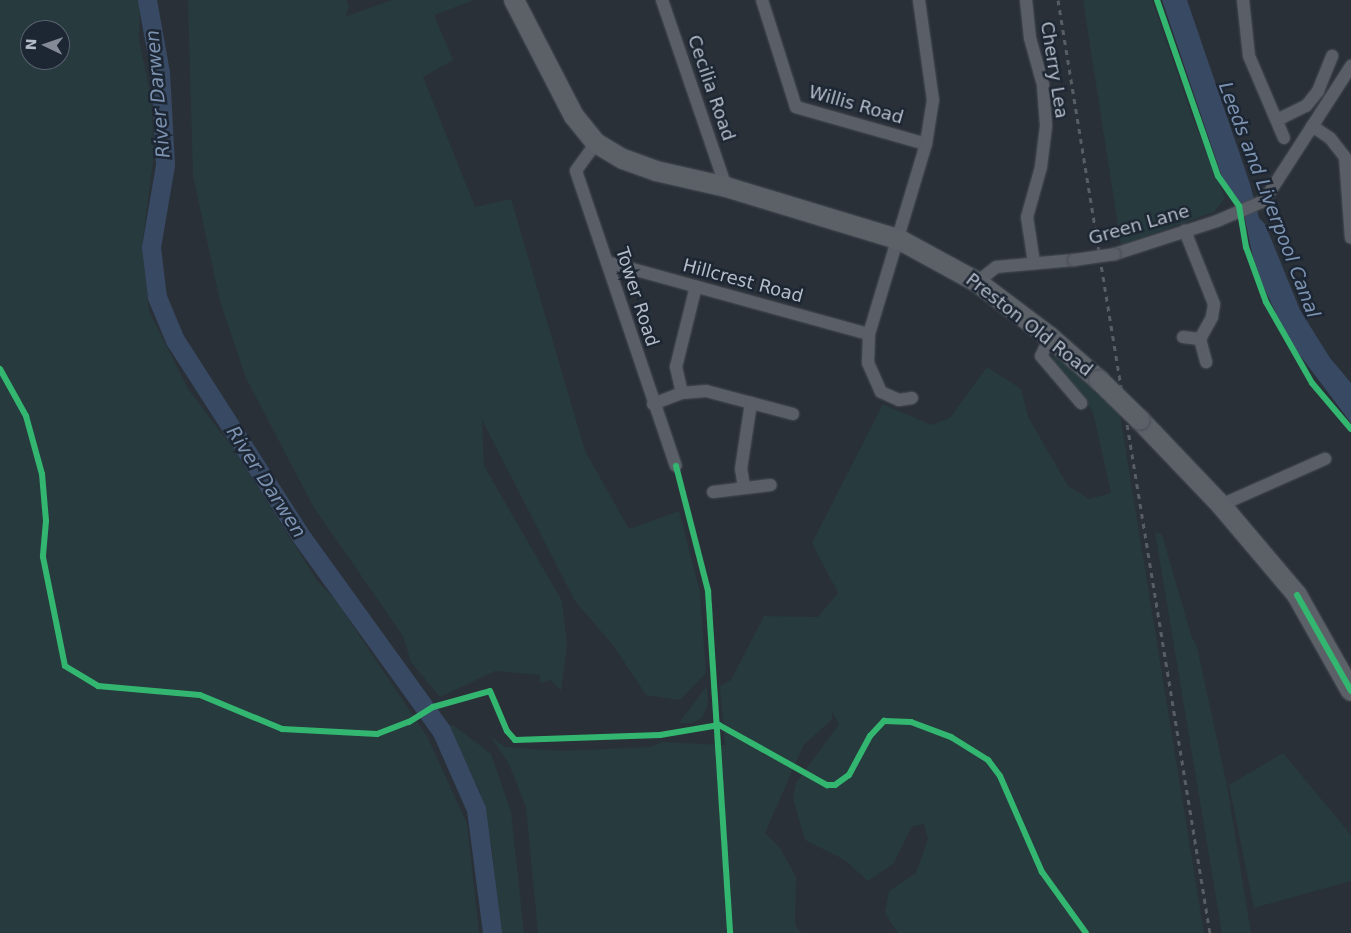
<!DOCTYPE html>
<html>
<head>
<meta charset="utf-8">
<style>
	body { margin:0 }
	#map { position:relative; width:1351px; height:933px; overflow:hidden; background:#2a3038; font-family:"DejaVu Sans",sans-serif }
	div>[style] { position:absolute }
	.green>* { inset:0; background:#273a3e }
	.water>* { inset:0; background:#384963 }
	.river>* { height:19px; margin:-9.5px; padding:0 9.5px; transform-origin:9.5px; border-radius:9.5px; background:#384963 }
	.roads { filter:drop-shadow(0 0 1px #484c53) drop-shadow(0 0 1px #484c53) }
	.street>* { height:12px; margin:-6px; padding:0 6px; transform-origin:6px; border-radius:6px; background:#5a5e66 }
	.primary>* { height:20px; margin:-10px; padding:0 10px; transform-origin:10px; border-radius:10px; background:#5c6168 }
	.rail>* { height:3px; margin-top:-1.5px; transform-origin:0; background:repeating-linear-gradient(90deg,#595d64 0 5px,transparent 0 10px) }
	.bridges { filter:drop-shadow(0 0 1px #484c53) drop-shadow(0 0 1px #484c53) }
	.street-bridge>* { height:12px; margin:-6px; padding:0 6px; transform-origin:6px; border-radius:6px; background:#5a5e66 }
	.primary-bridge>* { height:20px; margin:-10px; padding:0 10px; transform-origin:10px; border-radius:10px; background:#5c6168 }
	.cycleway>* { height:6px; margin:-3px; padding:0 3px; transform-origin:3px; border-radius:3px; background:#33b770 }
	span { translate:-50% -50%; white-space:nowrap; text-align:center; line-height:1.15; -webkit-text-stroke:5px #1d2633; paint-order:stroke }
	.street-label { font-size:18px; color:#b4bcc9 }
	.water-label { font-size:19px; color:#7c92b1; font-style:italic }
	.north { position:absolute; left:20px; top:20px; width:50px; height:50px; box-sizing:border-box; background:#1d2633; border:1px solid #59626f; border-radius:50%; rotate:273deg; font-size:14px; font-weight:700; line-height:20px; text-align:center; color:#b4bcc9 }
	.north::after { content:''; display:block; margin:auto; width:18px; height:22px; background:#848b96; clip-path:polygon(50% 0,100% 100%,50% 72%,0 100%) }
</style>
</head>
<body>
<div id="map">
	<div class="green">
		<div style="clip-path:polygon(evenodd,0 0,140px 0,139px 40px,151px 96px,154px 154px,142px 246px,149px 311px,188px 389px,234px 450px,318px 582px,335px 599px,428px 738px,467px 824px,479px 933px,0 933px,0 0,30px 30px,60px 30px,60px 60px,30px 60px,30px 30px)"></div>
		<div style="clip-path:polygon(188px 0,346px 0,349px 6px,345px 17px,392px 0,474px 0,434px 15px,453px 60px,423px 77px,475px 207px,511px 199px,585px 451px,629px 529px,679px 511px,700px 592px,706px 673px,680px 700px,646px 695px,613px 645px,575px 601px,482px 420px,484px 466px,562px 601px,567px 645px,561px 691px,551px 680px,540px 683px,540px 675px,495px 671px,440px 697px,411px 662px,403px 636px,313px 506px,246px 378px,220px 301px,193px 176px)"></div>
		<div style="clip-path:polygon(1083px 0,1152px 0,1193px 119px,1225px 198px,1214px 212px,1121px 245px)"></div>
		<div style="clip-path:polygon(1056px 355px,1120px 415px,1204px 933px,898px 933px,885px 913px,889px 891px,916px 873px,928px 839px,924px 824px,912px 826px,893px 864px,868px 881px,845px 860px,805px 840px,793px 798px,796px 783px,839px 724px,832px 711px,832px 719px,803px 746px,765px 833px,780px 848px,796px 877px,795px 925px,801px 933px,538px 933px,526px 807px,509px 764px,491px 737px,505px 747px,561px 751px,651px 747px,662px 742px,725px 745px,720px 686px,731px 680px,764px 616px,818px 617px,838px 593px,812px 543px,883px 404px,931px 425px,950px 418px,987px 367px,1021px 389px,1028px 417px,1068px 486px,1089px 499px,1111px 493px,1093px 412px,1052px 359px)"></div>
		<div style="clip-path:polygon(1155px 532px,1162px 535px,1191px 635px,1197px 647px,1227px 786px,1251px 933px,1222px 933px)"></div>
		<div style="clip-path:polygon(707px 686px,708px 704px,702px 718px,692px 723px,679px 723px)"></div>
		<div style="clip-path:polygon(453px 725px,491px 754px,511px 812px,524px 933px,500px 933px,492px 849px,480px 792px,448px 726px)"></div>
		<div style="clip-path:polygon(1283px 753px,1351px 835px,1351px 881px,1254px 908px,1229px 785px)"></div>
	</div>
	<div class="water">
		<div style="clip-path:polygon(1162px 0,1187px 0,1250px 184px,1259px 218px,1265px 224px,1300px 310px,1330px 358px,1351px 383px,1351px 423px,1290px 342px,1264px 288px,1253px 257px,1242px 206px,1222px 177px)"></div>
	</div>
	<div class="river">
		<div style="left:147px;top:0;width:73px;rotate:79.8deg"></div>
		<div style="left:160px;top:72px;width:93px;rotate:86.9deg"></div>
		<div style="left:165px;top:165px;width:83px;rotate:99.7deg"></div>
		<div style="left:151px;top:247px;width:50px;rotate:83.2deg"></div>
		<div style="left:157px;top:297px;width:47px;rotate:67.3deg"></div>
		<div style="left:175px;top:340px;width:237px;rotate:57.3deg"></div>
		<div style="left:303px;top:539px;width:236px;rotate:54.2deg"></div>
		<div style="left:441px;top:730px;width:86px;rotate:66.1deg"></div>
		<div style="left:476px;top:809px;width:125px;rotate:82.6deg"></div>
	</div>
	<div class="roads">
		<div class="street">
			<div style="left:662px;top:0;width:198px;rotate:71.1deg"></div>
			<div style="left:762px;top:0;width:112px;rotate:72.4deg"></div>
			<div style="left:796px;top:107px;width:135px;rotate:15.9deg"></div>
			<div style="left:1026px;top:0;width:38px;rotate:84deg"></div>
			<div style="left:1030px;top:38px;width:49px;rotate:74.5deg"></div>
			<div style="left:1043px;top:85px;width:41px;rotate:85.8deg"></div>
			<div style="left:1046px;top:126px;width:41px;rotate:97deg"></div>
			<div style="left:1041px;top:167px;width:52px;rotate:105.6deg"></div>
			<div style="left:1027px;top:217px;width:47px;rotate:81.3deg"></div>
			<div style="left:1243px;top:0;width:56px;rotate:83.9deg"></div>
			<div style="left:1249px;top:56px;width:89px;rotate:66.9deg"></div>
			<div style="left:1277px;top:120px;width:32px;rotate:-26deg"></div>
			<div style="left:1306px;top:106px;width:19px;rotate:-51deg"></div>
			<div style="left:1318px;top:91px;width:38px;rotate:-68deg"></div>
			<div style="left:1312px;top:126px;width:22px;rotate:34deg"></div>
			<div style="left:1330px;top:138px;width:24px;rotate:52deg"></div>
			<div style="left:1345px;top:157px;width:81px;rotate:85.8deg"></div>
			<div style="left:596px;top:143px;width:34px;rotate:126deg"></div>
			<div style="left:576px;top:171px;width:311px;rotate:71.3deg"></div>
			<div style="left:1115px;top:254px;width:107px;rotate:-17.9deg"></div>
			<div style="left:1217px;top:221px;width:51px;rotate:-23.1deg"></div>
			<div style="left:1264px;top:201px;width:161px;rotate:-57.2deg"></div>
			<div style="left:607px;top:262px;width:272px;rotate:15.4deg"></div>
			<div style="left:977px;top:282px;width:24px;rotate:-38deg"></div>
			<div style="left:996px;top:267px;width:78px;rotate:-5.1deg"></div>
			<div style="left:1050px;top:337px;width:21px;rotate:115deg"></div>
			<div style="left:1041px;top:356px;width:62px;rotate:49.6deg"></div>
			<div style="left:1183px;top:337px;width:17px;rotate:7deg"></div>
			<div style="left:1200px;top:339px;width:25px;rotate:-61deg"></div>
			<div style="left:1212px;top:317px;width:13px;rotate:-81deg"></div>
			<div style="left:1214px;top:304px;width:79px;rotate:-111.7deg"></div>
			<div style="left:1200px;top:339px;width:24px;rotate:75deg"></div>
			<div style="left:682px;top:393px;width:27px;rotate:-103deg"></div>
			<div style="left:676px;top:367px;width:83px;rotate:-76.1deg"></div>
			<div style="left:912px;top:398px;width:13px;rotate:171deg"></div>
			<div style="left:899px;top:400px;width:20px;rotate:-156deg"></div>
			<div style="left:881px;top:392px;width:32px;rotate:-114deg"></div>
			<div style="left:868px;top:363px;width:29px;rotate:-88deg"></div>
			<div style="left:869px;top:334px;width:198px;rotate:-73.3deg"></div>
			<div style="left:926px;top:144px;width:45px;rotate:-81deg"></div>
			<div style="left:933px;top:100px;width:101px;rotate:-98deg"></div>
			<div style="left:653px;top:404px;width:31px;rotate:-21deg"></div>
			<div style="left:682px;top:393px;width:24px;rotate:-5deg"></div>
			<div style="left:706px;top:391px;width:90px;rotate:14.8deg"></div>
			<div style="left:744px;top:487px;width:18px;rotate:-99deg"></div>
			<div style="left:741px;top:469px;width:67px;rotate:-81.4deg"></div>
			<div style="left:713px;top:492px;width:58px;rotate:-6.9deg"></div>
			<div style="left:1221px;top:505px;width:114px;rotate:-23.9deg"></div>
		</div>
		<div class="primary">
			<div style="left:514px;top:0;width:131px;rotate:62.7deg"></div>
			<div style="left:574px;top:116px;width:35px;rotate:51deg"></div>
			<div style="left:596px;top:143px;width:31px;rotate:31deg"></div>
			<div style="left:623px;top:159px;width:35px;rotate:20deg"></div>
			<div style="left:656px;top:171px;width:72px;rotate:12.9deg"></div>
			<div style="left:726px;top:187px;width:182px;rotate:16.9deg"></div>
			<div style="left:900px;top:240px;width:88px;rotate:28.6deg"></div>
			<div style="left:977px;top:282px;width:91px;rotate:37deg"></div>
			<div style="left:1050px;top:337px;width:65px;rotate:41.3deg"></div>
			<div style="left:1140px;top:420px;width:117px;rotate:46.4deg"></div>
			<div style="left:1221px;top:505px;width:118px;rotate:49.8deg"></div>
			<div style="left:1297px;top:595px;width:110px;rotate:60.6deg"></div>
		</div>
	</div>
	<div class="rail">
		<div style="left:1058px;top:0;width:945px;rotate:80.75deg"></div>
	</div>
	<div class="bridges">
		<div class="street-bridge">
			<div style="left:1074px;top:260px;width:41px;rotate:-8.3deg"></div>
		</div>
		<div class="primary-bridge">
			<div style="left:1099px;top:380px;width:57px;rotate:44.3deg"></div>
		</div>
	</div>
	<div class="cycleway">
		<div style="left:1157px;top:0;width:186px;rotate:70.9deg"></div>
		<div style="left:1218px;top:176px;width:37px;rotate:55deg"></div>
		<div style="left:1239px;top:206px;width:42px;rotate:80.3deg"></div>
		<div style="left:1246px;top:247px;width:59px;rotate:70deg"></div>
		<div style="left:1266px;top:302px;width:93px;rotate:60.4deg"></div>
		<div style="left:1312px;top:383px;width:60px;rotate:49.7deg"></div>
		<div style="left:0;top:369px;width:54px;rotate:61deg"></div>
		<div style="left:26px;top:416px;width:60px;rotate:74.6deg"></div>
		<div style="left:42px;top:474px;width:47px;rotate:85.1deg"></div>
		<div style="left:46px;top:521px;width:36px;rotate:95deg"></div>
		<div style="left:43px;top:557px;width:111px;rotate:78.6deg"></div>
		<div style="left:65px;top:666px;width:39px;rotate:31deg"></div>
		<div style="left:98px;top:686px;width:102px;rotate:5deg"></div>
		<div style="left:200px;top:695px;width:89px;rotate:22.5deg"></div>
		<div style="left:282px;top:729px;width:95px;rotate:3deg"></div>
		<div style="left:377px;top:734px;width:34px;rotate:-21deg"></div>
		<div style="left:409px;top:722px;width:28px;rotate:-32deg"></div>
		<div style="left:433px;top:707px;width:59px;rotate:-15.7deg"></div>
		<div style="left:490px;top:691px;width:43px;rotate:67deg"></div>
		<div style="left:507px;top:731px;width:12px;rotate:48deg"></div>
		<div style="left:515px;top:740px;width:145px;rotate:-2deg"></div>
		<div style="left:660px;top:735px;width:60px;rotate:-9.6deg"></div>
		<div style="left:719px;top:725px;width:124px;rotate:29.1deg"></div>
		<div style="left:827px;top:785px;width:8px"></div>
		<div style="left:835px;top:785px;width:17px;rotate:-36deg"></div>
		<div style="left:849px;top:775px;width:44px;rotate:-61.7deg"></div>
		<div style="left:870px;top:736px;width:21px;rotate:-47deg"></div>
		<div style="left:884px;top:721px;width:27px;rotate:2deg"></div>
		<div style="left:911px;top:722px;width:43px;rotate:20.6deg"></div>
		<div style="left:951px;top:737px;width:44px;rotate:31.9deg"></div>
		<div style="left:988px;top:760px;width:20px;rotate:53deg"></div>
		<div style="left:1000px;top:776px;width:105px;rotate:66.4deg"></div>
		<div style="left:1042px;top:872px;width:75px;rotate:54.2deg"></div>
		<div style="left:676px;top:466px;width:129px;rotate:75.6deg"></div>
		<div style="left:708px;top:591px;width:343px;rotate:86.3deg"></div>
		<div style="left:1297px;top:595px;width:110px;rotate:60.6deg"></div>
	</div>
	<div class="street-label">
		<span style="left:1054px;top:70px;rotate:81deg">Cherry Lea</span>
		<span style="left:711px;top:88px;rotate:71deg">Cecilia Road</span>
		<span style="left:856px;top:105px;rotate:16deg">Willis Road</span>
		<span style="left:1139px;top:225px;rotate:-16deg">Green Lane</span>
		<span style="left:743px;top:281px;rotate:15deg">Hillcrest Road</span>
		<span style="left:637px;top:297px;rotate:72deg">Tower Road</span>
		<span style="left:1029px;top:325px;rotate:38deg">Preston Old Road</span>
	</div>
	<div class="water-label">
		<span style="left:158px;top:94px;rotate:-95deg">River Darwen</span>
		<span style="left:1269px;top:200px;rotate:69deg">Leeds and Liverpool Canal</span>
		<span style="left:266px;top:482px;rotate:57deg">River Darwen</span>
	</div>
	<div class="north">N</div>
</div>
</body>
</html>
